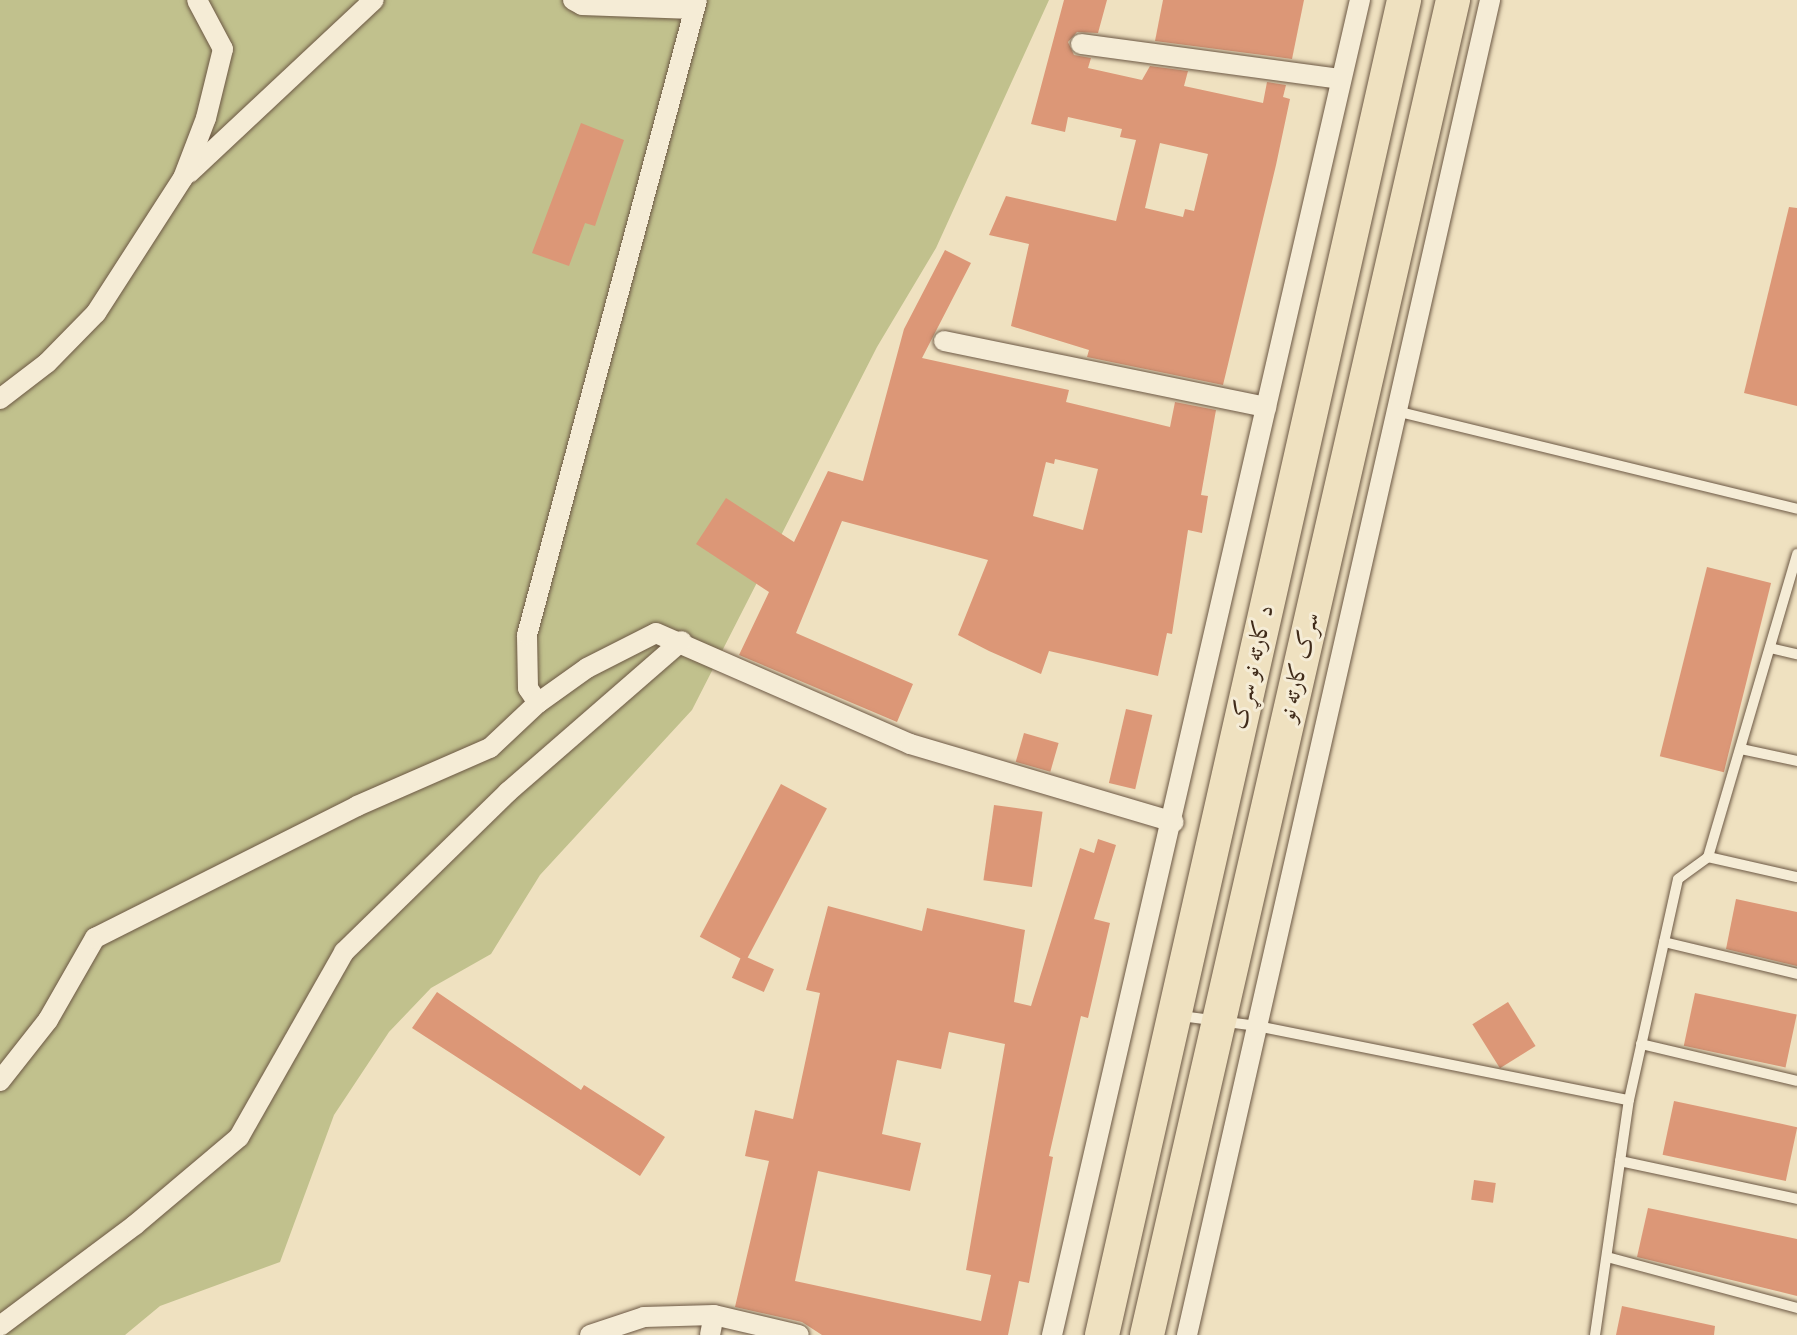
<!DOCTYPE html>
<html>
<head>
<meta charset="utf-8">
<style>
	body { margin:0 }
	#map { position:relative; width:1797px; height:1335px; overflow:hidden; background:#efe1c0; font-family:Alegreya,Amiri,serif }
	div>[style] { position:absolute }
	.green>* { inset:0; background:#c1c18d }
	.building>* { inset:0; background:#dc9777; transform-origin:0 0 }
	.roads { filter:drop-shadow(0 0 2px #6c5844) drop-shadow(0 0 2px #6c5844) }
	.service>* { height:10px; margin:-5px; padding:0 5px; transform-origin:5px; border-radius:5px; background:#f5ecd6 }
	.minor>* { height:20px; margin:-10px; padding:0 10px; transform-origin:10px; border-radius:10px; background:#f5ecd6 }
	.trunk>* { height:34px; margin:-17px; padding:0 17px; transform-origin:17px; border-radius:17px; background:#efe1c0 }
	span { translate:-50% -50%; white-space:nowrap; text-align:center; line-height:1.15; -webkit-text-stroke:6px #f5ecd6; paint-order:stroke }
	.street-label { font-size:24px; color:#402b1a }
</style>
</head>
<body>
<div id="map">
	<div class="green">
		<div style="clip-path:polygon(0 0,1049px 0,936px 248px,877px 347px,692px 710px,540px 875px,491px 954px,431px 988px,389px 1032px,334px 1115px,280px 1262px,160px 1306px,125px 1335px,0 1335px)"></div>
	</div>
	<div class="building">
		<div style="clip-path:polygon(evenodd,1064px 0,1107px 0,1098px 33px,1077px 32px,1068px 42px,1074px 55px,1091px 58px,1088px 68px,1142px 80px,1150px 66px,1188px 71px,1184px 86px,1263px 103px,1267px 82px,1286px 85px,1283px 97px,1290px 99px,1276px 165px,1223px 385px,1087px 357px,1089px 350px,1011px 326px,1029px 244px,989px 235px,1006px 196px,1116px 221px,1136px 140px,1120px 137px,1122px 129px,1068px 117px,1065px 132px,1031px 124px,1064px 0,1160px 143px,1208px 154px,1194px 211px,1185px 209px,1183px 217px,1145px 208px,1160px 143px)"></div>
		<div style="clip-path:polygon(1163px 0,1304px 0,1292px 59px,1155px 41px)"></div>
		<div style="clip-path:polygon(581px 123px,624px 140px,595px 226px,585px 223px,569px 266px,532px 253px)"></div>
		<div style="clip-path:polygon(1789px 207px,1797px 208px,1797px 406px,1744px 393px)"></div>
		<div style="clip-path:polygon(evenodd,945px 250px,971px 263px,922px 358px,1069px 390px,1066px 402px,1170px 427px,1175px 402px,1216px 410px,1201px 495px,1208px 496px,1202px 533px,1188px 530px,1172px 634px,1167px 633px,1158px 676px,1049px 651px,1041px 674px,989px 651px,958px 635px,988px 560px,842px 521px,796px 633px,913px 684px,897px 722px,739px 655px,769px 592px,696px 544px,726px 498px,794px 542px,828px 471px,863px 481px,904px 329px,945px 250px,1055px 459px,1098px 469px,1083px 530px,1033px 516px,1046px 462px,1054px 464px,1055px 459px)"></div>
		<div style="left:1707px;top:567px;width:66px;height:195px;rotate:14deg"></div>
		<div style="left:1126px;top:709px;width:27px;height:76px;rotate:13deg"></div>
		<div style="left:1024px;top:733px;width:36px;height:30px;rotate:16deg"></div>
		<div style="left:781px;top:784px;width:52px;height:173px;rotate:28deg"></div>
		<div style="left:994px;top:805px;width:49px;height:76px;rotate:8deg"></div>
		<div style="clip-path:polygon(evenodd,1098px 839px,1116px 845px,1094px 919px,1110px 923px,1088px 1018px,1081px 1016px,1049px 1156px,1053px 1157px,1029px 1283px,1019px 1281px,1008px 1335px,822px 1335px,802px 1322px,735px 1307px,769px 1161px,745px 1156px,755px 1110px,793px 1119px,820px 993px,806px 990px,828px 906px,922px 931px,927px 908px,1025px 930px,1014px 1002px,1031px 1006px,1080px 848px,1094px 853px,1098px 839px,949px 1032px,1005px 1044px,966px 1270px,991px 1275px,981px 1321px,795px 1281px,818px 1171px,910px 1191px,921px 1143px,882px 1134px,897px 1060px,941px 1069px,949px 1032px)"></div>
		<div style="clip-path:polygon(1736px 899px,1797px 912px,1797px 966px,1726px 949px)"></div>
		<div style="left:742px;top:955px;width:35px;height:25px;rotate:24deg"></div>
		<div style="clip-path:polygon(437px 992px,581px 1090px,584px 1085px,665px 1137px,640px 1176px,412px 1028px)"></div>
		<div style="left:1695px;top:993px;width:104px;height:54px;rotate:12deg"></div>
		<div style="left:1508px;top:1002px;width:52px;height:42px;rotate:58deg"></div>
		<div style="left:1674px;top:1101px;width:126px;height:55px;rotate:12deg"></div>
		<div style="left:1474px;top:1180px;width:22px;height:20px;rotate:8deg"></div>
		<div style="clip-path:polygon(1648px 1208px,1797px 1239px,1797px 1296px,1637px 1257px)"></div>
		<div style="clip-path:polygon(1622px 1306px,1715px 1326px,1714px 1335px,1616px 1335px)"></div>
	</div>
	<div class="roads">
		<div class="service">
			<div style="left:1396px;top:411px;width:413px;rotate:13.7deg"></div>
			<div style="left:1770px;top:648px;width:28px;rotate:13deg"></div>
			<div style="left:1741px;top:749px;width:57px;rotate:12.1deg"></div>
			<div style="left:1708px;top:857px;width:91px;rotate:12.7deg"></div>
			<div style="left:1664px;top:942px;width:137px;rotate:13.5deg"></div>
			<div style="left:1181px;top:1016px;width:77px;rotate:7.5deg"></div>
			<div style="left:1257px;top:1026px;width:379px;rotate:11.3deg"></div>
			<div style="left:1641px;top:1044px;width:160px;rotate:13.3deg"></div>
			<div style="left:1620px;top:1161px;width:181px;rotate:12.1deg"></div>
			<div style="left:1607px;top:1257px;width:197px;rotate:15deg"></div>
			<div style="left:1595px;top:1335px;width:237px;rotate:-81.8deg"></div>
			<div style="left:1629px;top:1100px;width:226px;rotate:-77.5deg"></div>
			<div style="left:1678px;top:879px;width:37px;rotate:-36deg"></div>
			<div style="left:1708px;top:857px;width:316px;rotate:-73.6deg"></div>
		</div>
		<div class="minor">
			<div style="left:573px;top:0;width:10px;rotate:29deg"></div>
			<div style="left:582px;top:5px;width:111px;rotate:2.1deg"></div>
			<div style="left:1081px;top:44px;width:262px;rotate:7.7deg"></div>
			<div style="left:189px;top:173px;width:253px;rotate:-43.1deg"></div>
			<div style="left:944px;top:341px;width:329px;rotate:11.6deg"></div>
			<div style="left:0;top:399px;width:59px;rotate:-37.5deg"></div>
			<div style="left:47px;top:363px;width:70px;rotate:-45.6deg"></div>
			<div style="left:96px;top:313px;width:161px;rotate:-57.2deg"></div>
			<div style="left:183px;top:178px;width:64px;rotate:-69deg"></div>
			<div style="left:206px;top:118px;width:71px;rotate:-76.2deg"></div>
			<div style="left:223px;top:49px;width:55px;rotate:-118deg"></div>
			<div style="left:538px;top:703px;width:18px;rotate:-124deg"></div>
			<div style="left:528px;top:688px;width:53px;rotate:-91.1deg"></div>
			<div style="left:527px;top:635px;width:657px;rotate:-75.01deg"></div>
			<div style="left:0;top:1081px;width:78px;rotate:-51.8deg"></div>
			<div style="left:48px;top:1020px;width:95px;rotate:-60.2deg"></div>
			<div style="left:95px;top:938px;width:293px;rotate:-26.7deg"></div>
			<div style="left:357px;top:806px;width:145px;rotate:-23.6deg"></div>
			<div style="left:490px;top:748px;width:66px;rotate:-43.2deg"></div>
			<div style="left:538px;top:703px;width:60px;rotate:-35.5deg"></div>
			<div style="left:587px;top:668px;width:77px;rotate:-26.9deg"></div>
			<div style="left:656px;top:633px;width:277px;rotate:23.6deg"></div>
			<div style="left:910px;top:744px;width:275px;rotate:16.5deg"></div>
			<div style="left:0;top:1326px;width:169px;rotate:-36.8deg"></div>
			<div style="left:135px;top:1225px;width:136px;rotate:-40.2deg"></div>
			<div style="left:239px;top:1137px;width:213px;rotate:-60.4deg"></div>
			<div style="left:344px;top:952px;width:229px;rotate:-44.3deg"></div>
			<div style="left:508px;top:792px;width:230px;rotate:-41deg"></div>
			<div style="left:590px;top:1335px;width:57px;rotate:-18.4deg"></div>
			<div style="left:644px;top:1317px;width:70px;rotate:-1.6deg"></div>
			<div style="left:714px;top:1315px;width:87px;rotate:13.2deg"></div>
			<div style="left:710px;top:1335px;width:20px;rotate:-79deg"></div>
			<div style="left:1052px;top:1335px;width:1370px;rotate:-77.01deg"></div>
			<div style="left:1187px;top:1335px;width:1369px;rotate:-77.21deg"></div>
		</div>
		<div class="trunk">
			<div style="left:1102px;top:1335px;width:1369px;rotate:-77.25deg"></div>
			<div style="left:1147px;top:1335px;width:1370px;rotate:-77.09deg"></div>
		</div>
	</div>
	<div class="street-label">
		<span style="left:1252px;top:667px;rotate:-77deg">د کارته نو سړک</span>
		<span style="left:1299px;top:667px;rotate:-77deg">سرک کارته نو</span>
	</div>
</div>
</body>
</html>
